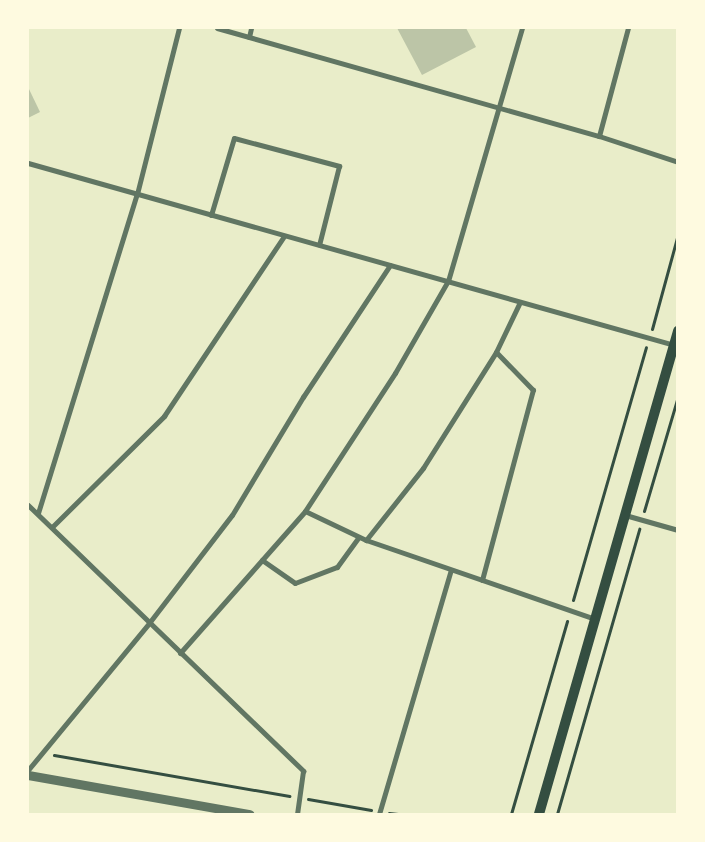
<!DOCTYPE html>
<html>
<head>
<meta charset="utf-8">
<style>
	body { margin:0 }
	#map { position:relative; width:705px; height:842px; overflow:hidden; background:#e9edc9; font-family:Overpass,sans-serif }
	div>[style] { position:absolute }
	.building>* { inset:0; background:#bcc5a7 }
	.path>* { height:3px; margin:-1.5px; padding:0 1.5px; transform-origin:1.5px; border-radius:1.5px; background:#344e41 }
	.minor>* { height:5px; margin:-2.5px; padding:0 2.5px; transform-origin:2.5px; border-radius:2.5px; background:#617663 }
	.tertiary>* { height:9px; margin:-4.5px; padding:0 4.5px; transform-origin:4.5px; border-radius:4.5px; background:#617663 }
	.secondary>* { height:10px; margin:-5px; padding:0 5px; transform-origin:5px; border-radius:5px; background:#344e41 }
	span { translate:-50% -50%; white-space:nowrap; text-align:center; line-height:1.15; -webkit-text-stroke:4.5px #fefae0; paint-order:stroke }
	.frame { position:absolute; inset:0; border:29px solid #fefae0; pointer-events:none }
</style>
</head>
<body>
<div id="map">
	<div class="building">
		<div style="clip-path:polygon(397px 28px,466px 28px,476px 47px,422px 75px)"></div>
		<div style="clip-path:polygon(28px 87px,40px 112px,28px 118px)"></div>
	</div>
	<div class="path">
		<div style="left:652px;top:329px;width:98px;rotate:-74.7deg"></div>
		<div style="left:644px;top:511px;width:120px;rotate:-73.5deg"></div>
		<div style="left:573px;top:600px;width:263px;rotate:-73.9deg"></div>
		<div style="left:54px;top:755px;width:239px;rotate:9.9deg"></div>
		<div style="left:308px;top:799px;width:64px;rotate:9.9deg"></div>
		<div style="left:389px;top:813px;width:9px;rotate:6deg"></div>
		<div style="left:511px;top:814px;width:201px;rotate:-73.8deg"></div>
		<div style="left:557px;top:814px;width:297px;rotate:-73.9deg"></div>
	</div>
	<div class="minor">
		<div style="left:217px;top:28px;width:397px;rotate:15.8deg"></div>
		<div style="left:599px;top:136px;width:83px;rotate:18.2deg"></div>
		<div style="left:249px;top:37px;width:9px;rotate:-77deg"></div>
		<div style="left:599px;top:136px;width:112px;rotate:-75deg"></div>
		<div style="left:28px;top:163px;width:671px;rotate:15.73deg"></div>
		<div style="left:211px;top:215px;width:80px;rotate:-73.4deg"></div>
		<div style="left:234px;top:138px;width:109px;rotate:14.9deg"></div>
		<div style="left:339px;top:166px;width:81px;rotate:104.2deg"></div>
		<div style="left:28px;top:505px;width:383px;rotate:44deg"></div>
		<div style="left:303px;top:771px;width:43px;rotate:97.9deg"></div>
		<div style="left:305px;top:511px;width:68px;rotate:25.4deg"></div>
		<div style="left:366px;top:540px;width:242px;rotate:19deg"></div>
		<div style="left:38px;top:513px;width:334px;rotate:-72.8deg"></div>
		<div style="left:137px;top:194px;width:171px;rotate:-75.8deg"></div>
		<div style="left:625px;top:515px;width:55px;rotate:15.8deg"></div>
		<div style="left:52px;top:527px;width:158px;rotate:-44.7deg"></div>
		<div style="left:164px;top:416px;width:216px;rotate:-56.3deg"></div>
		<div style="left:366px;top:540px;width:92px;rotate:-51.6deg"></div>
		<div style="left:423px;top:468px;width:137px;rotate:-57.8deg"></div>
		<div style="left:496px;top:352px;width:55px;rotate:-64.4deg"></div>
		<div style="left:262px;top:560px;width:40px;rotate:34.9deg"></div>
		<div style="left:295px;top:583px;width:45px;rotate:-20.9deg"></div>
		<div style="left:337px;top:567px;width:37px;rotate:-54deg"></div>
		<div style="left:482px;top:580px;width:197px;rotate:-75deg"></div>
		<div style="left:533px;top:390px;width:53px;rotate:-134.2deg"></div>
		<div style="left:180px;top:653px;width:189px;rotate:-48.6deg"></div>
		<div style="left:305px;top:511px;width:165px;rotate:-56.9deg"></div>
		<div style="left:395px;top:373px;width:106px;rotate:-60.1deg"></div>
		<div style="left:448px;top:281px;width:264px;rotate:-73.7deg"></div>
		<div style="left:28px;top:770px;width:190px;rotate:-50.5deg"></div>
		<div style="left:149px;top:623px;width:136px;rotate:-52.5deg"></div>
		<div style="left:232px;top:515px;width:138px;rotate:-59deg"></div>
		<div style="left:303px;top:397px;width:158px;rotate:-56.6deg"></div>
		<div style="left:379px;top:814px;width:254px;rotate:-73.6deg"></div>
	</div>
	<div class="tertiary">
		<div style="left:28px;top:775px;width:225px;rotate:10deg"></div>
	</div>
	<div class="secondary">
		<div style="left:539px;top:814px;width:503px;rotate:-73.94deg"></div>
	</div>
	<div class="frame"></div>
</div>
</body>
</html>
